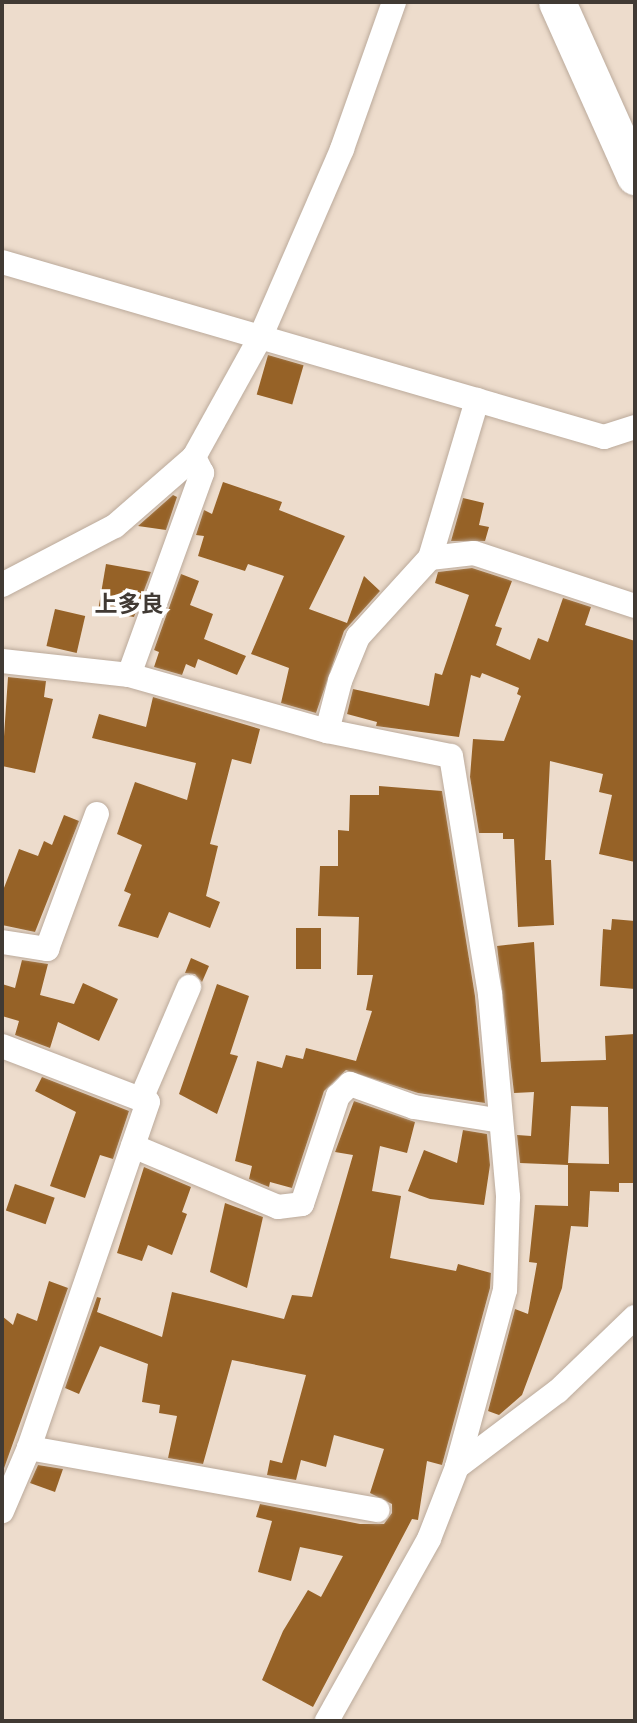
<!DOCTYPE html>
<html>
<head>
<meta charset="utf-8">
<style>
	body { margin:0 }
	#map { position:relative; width:637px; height:1723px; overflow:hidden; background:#eddccc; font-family:Helvetica,"Noto Sans JP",sans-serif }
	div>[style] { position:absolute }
	.building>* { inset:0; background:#966227; transform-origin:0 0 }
	.roads { filter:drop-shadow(0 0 2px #bbaa9b) drop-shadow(0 0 2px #bbaa9b) }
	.minor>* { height:24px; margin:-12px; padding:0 12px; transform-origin:12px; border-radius:12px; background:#fff }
	.highway>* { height:37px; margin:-18.5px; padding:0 18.5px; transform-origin:18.5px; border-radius:18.5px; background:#fff }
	span { translate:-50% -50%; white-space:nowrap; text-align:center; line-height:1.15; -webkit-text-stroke:7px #fff; paint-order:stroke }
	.quarter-label { font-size:23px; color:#413a34; font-weight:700 }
	.frame { position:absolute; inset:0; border:4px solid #413a34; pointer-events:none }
</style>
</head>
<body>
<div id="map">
	<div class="building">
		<div style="left:268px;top:355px;width:37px;height:41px;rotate:16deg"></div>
		<div style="clip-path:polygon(223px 482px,282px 502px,279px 510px,345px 536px,309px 609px,347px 623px,364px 576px,380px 591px,344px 631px,316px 713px,281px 703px,289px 668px,251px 654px,284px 576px,248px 564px,245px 571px,198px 556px,204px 536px,196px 535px,204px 510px,212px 514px)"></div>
		<div style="clip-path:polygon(173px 495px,177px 497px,166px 530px,138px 526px)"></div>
		<div style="clip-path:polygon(463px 498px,484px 503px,479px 525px,489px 527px,485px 541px,451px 541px)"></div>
		<div style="clip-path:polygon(106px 564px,151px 572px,134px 617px,98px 611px)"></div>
		<div style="clip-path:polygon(472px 568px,512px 581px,495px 626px,502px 628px,496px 645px,530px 660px,538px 638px,548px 642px,563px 598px,591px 607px,585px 625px,635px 641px,635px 862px,599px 854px,612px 795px,599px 792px,603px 774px,550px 761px,545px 860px,551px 860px,554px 925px,518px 927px,514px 839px,503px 839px,503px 833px,479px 833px,470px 777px,473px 739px,504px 741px,521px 696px,517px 694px,519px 688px,482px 673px,480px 678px,471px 675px,459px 737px,376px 726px,377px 722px,347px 714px,353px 689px,429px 706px,435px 673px,442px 675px,469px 595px,435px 583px,438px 572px)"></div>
		<div style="clip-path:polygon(181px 574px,199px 581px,190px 605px,213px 614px,204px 639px,246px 656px,237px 675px,198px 659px,195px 668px,186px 664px,182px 675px,154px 667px,159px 652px,154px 650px)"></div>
		<div style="left:55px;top:609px;width:31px;height:38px;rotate:13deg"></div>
		<div style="clip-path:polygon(8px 677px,46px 681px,44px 697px,53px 699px,35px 773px,2px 766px)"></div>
		<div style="clip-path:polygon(153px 697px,260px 729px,251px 764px,232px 759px,210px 844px,218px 846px,206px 896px,220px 902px,210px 928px,169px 912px,158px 938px,118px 926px,131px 894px,124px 891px,142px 845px,117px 834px,135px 782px,187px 800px,196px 763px,92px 738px,99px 714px,146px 727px)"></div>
		<div style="clip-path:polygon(379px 786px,442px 791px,475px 996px,485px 1103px,418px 1093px,346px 1070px,324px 1091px,292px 1188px,270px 1182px,269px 1187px,249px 1179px,252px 1166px,235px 1161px,257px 1061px,282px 1068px,286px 1055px,303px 1059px,306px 1048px,356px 1061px,372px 1011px,366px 1010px,373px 975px,357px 975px,359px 917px,318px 916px,320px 866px,338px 866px,338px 830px,349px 831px,350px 795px,379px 795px)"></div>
		<div style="clip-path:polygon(64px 815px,79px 821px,35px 932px,2px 925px,2px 893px,19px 849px,38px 856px,44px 841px,52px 845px)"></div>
		<div style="clip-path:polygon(612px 919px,635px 921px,635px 989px,600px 986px,603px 929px,611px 930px)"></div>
		<div style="left:296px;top:928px;width:25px;height:41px"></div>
		<div style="clip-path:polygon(evenodd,534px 942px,541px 1062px,606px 1060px,605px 1036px,635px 1034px,635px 1183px,619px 1183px,619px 1192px,590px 1191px,588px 1227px,571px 1226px,562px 1288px,522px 1395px,499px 1415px,488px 1411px,515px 1309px,528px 1314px,537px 1263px,529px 1262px,535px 1205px,568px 1206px,568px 1165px,520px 1163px,517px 1135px,531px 1136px,534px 1092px,514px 1093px,497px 946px,534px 942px,571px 1106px,608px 1107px,609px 1164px,568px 1163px,571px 1106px)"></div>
		<div style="clip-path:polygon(191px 958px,209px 966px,202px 982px,195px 974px,185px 973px)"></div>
		<div style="clip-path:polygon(22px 960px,48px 964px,40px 995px,74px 1004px,83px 983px,118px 999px,99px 1041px,58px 1022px,50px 1048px,15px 1035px,19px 1021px,2px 1016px,2px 984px,15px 988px)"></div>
		<div style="clip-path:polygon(217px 984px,249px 996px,230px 1054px,238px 1056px,217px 1114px,179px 1094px)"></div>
		<div style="clip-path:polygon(42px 1077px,129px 1111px,113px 1159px,100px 1155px,85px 1198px,50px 1186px,76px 1112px,35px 1091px)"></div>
		<div style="clip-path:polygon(354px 1101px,415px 1122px,407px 1153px,380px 1146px,372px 1191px,401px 1196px,390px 1258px,456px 1271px,458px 1264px,491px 1273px,490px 1288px,442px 1465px,427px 1461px,418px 1520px,412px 1519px,313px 1707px,262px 1680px,283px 1631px,308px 1590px,321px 1597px,343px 1556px,300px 1547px,291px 1581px,258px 1572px,272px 1521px,256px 1517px,260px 1504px,360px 1524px,384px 1524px,392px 1513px,392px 1504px,370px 1493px,384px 1449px,334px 1435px,326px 1467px,301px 1460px,296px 1480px,267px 1475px,270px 1460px,282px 1463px,306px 1375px,232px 1360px,203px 1464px,168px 1458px,177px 1416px,159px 1413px,160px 1405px,142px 1402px,148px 1364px,100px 1346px,79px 1394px,65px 1388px,97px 1297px,101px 1298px,97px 1312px,162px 1337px,172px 1292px,284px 1319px,292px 1295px,312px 1297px,353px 1155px,335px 1152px)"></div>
		<div style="clip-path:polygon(463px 1130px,487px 1134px,490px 1165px,484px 1205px,430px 1199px,408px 1191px,424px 1150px,457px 1163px)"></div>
		<div style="clip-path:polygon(144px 1167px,191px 1187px,182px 1212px,187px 1214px,172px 1255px,148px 1245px,142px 1261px,117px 1253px)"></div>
		<div style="left:15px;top:1184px;width:42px;height:28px;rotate:19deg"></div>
		<div style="clip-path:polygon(225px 1203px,263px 1217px,247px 1288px,210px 1272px)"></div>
		<div style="clip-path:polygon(49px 1281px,68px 1288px,2px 1474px,2px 1316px,13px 1325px,17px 1313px,37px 1321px)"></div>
		<div style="clip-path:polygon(38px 1465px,63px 1469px,55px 1492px,30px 1483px)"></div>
	</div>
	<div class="roads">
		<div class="minor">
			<div style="left:2px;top:262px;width:627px;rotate:16.21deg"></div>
			<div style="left:604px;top:437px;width:33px;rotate:-18deg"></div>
			<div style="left:430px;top:558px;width:44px;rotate:-6.5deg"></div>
			<div style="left:474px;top:553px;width:169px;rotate:18.2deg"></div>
			<div style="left:2px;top:585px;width:127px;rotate:-27.6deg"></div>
			<div style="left:115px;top:526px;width:105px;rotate:-41.1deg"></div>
			<div style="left:194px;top:457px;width:136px;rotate:-61deg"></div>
			<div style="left:260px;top:338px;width:206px;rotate:-66.5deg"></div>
			<div style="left:342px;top:149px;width:156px;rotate:-70.5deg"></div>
			<div style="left:2px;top:661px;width:128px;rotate:6.3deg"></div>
			<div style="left:129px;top:675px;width:206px;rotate:15.8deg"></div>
			<div style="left:327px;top:731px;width:126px;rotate:11.4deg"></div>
			<div style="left:451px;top:756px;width:241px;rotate:80.7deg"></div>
			<div style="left:490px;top:994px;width:204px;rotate:84.9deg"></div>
			<div style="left:508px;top:1197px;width:93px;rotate:91.8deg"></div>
			<div style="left:505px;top:1290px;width:183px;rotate:105.2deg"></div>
			<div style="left:457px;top:1467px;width:77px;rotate:111.3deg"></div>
			<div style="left:429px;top:1539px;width:209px;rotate:119.3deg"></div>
			<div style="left:129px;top:675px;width:215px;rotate:-70.1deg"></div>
			<div style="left:202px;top:473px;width:18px;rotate:-117deg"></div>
			<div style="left:327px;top:731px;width:52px;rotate:-75.4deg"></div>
			<div style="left:340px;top:681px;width:48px;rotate:-67.8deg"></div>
			<div style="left:358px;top:637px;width:107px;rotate:-47.7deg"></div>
			<div style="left:430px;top:558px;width:165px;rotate:-73.4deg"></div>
			<div style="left:2px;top:942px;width:46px;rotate:8.8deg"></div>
			<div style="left:47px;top:949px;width:144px;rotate:-69.7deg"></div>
			<div style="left:2px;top:1046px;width:156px;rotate:21deg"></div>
			<div style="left:148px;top:1102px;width:366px;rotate:109deg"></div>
			<div style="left:29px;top:1448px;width:69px;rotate:113.2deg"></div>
			<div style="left:141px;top:1099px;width:122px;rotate:-66.8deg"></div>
			<div style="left:133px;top:1146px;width:157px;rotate:22.8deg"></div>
			<div style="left:278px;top:1207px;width:24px;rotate:-7deg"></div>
			<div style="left:302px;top:1204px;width:114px;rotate:-71.6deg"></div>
			<div style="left:338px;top:1096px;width:17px;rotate:-45deg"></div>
			<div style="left:350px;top:1084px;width:68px;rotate:19.8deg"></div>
			<div style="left:414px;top:1107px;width:88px;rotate:9.1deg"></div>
			<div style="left:29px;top:1448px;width:354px;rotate:10.1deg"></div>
			<div style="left:457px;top:1467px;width:126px;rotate:-37deg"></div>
			<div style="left:558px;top:1391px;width:107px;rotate:-43.9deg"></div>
		</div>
		<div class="highway">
			<div style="left:557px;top:2px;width:191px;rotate:65.9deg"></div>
		</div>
	</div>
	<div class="quarter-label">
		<span style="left:129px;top:604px">上多良</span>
	</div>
	<div class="frame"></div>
</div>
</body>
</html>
